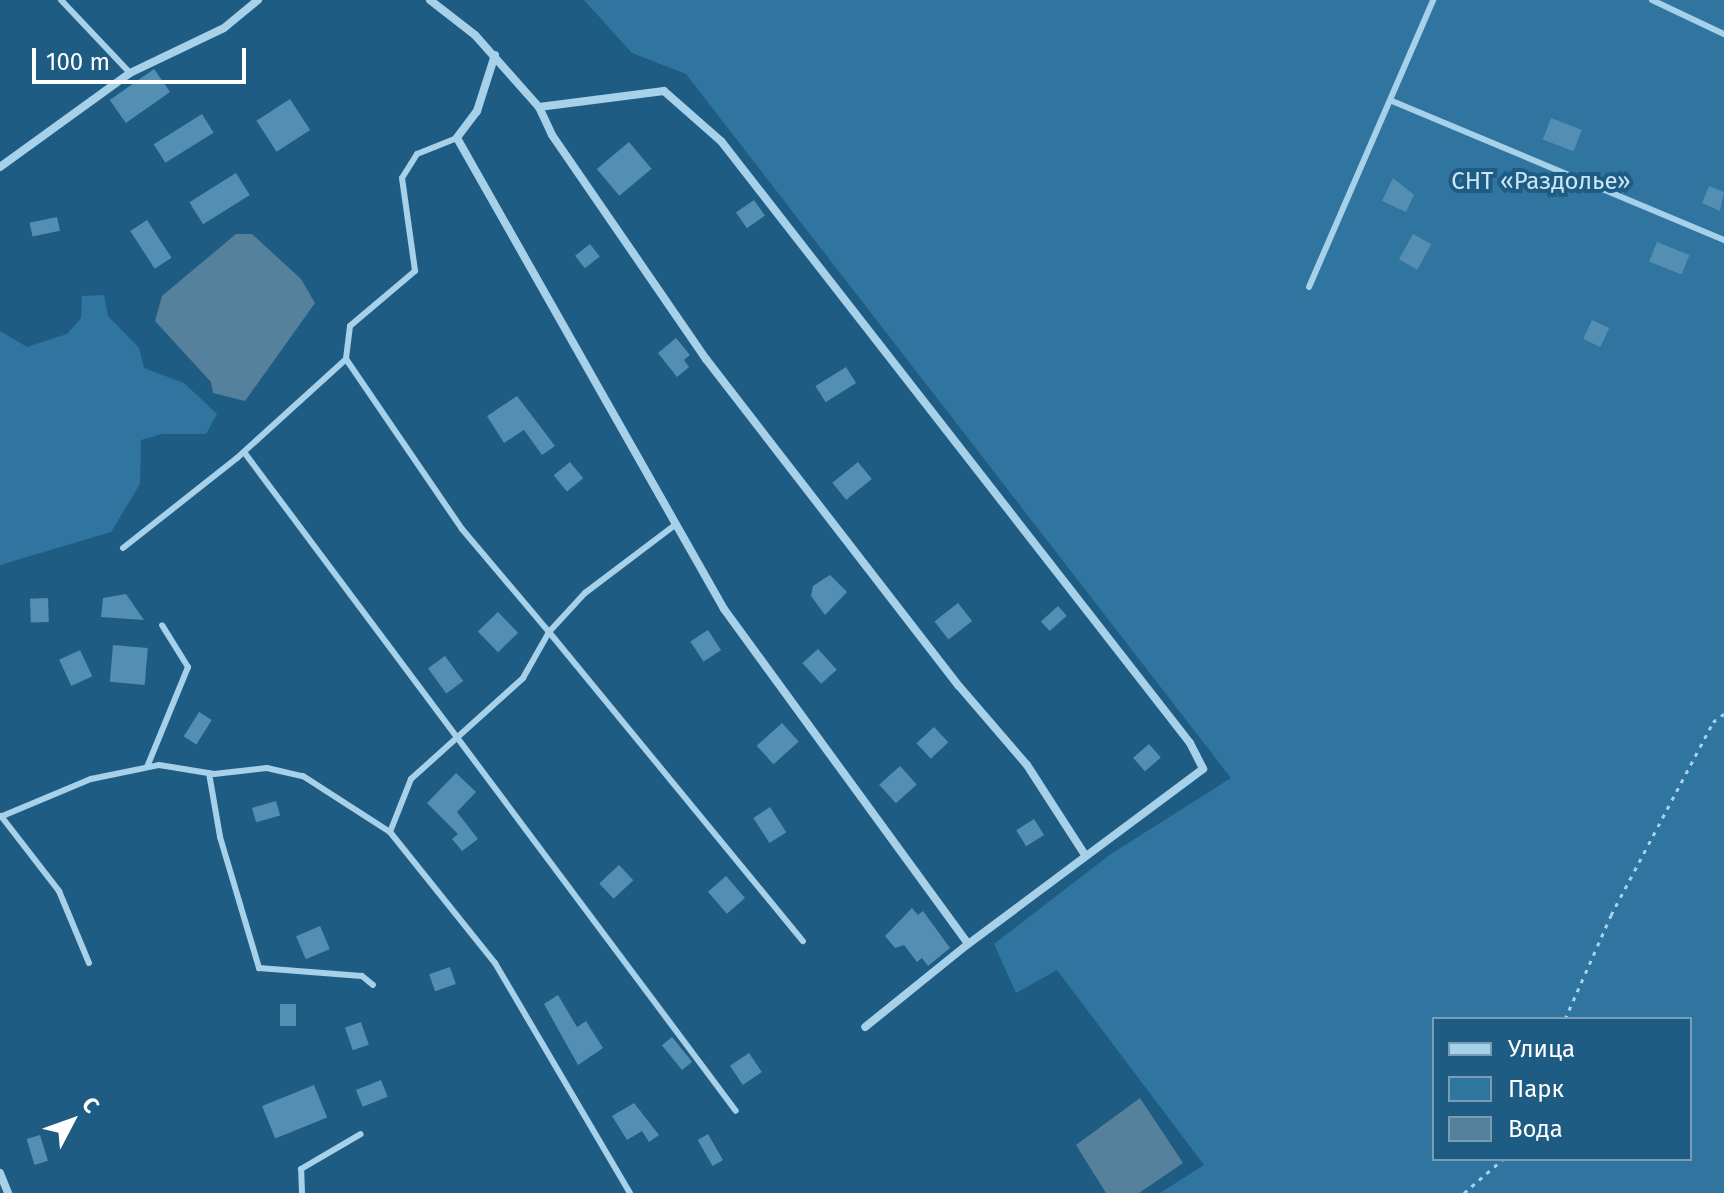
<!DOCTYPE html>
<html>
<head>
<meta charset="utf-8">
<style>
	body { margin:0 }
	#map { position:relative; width:1724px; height:1193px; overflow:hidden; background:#1f5c84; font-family:"Fira Sans",sans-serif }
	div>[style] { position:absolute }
	.green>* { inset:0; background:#2f75a0 }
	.water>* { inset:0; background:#56819d }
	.building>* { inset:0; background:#548eb2; transform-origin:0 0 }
	.path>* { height:3px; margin-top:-1.5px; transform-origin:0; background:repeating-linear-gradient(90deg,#a7d0e9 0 4px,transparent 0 10px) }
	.lane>* { height:6px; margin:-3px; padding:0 3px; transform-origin:3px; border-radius:3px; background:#a7d0e9 }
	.street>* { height:8px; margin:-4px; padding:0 4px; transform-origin:4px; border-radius:4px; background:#a7d0e9 }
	span { translate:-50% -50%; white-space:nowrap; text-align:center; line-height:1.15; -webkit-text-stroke:8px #1f5c84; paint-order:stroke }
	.park-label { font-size:24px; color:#cbe6f7 }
	.legend { position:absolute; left:1432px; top:1017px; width:260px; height:144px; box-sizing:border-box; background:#1f5c84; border:2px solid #799db5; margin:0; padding:10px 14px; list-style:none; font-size:24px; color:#fff }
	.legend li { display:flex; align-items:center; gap:16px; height:40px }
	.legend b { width:40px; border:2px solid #799db5 }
	.north { position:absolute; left:32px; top:1081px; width:80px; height:80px; -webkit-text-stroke:6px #1f5c84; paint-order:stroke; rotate:49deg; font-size:22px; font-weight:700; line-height:32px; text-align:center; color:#fff }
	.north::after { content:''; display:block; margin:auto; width:28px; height:36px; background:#fff; clip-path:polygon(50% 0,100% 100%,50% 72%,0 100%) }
	.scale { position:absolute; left:32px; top:48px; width:214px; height:36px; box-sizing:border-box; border:4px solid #fff; border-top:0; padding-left:10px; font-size:24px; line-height:28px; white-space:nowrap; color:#fff; -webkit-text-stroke:6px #1f5c84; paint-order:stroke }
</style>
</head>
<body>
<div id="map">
	<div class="green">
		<div style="clip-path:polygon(evenodd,584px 0,1724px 0,1724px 1193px,1160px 1193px,1204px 1165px,1057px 970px,1016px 993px,994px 944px,1111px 854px,1231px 778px,686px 74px,632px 53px,584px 0,1434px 1019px,1690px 1019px,1690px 1159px,1434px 1159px,1434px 1019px)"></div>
		<div style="clip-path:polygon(104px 295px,108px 316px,139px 348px,144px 368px,184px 383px,217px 414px,206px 434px,162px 434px,141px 440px,140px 484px,111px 532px,0 565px,0 331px,27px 347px,67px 334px,81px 318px,82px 296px)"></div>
	</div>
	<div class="water">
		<div style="clip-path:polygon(236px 234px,252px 234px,301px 279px,315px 303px,245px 401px,213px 393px,211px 382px,155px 321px,162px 296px)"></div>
		<div style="clip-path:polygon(1140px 1098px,1183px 1163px,1139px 1193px,1106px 1193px,1076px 1145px)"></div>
	</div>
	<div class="building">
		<div style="left:154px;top:69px;width:28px;height:54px;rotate:55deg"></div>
		<div style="left:290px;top:99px;width:37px;height:40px;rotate:57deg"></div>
		<div style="left:202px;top:114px;width:22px;height:57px;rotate:58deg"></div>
		<div style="left:1551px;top:118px;width:33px;height:23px;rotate:21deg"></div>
		<div style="left:629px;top:142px;width:35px;height:42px;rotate:50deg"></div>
		<div style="left:236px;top:173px;width:26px;height:55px;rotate:58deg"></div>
		<div style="clip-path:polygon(1393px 178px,1414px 195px,1406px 212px,1382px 201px)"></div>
		<div style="clip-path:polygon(1709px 186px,1724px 192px,1720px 211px,1702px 203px)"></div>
		<div style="left:754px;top:200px;width:19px;height:22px;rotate:55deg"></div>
		<div style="left:57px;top:217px;width:14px;height:28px;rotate:78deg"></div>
		<div style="left:147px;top:220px;width:45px;height:20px;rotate:57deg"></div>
		<div style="left:1413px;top:234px;width:21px;height:29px;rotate:29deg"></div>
		<div style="left:1657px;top:242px;width:35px;height:21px;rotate:22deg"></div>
		<div style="left:590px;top:244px;width:16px;height:19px;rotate:52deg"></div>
		<div style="left:1592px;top:320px;width:19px;height:21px;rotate:25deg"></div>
		<div style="clip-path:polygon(676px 338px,690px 355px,684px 360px,689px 367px,677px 377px,658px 353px)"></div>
		<div style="left:846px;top:367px;width:19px;height:36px;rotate:58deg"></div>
		<div style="clip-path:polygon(517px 396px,555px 446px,542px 455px,524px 430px,504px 443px,487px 416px)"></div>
		<div style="left:570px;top:462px;width:21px;height:21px;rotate:51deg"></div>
		<div style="left:858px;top:462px;width:22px;height:33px;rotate:51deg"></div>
		<div style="clip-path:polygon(830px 575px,847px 592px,825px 615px,811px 596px,813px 586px)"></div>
		<div style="clip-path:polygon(126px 594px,144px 620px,101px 617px,103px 598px)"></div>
		<div style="left:48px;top:598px;width:24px;height:18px;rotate:88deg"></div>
		<div style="left:958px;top:603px;width:23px;height:30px;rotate:52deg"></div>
		<div style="left:1058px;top:606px;width:13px;height:23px;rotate:48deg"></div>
		<div style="left:498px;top:612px;width:29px;height:28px;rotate:46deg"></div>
		<div style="left:708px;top:630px;width:24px;height:21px;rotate:57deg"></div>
		<div style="left:113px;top:645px;width:35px;height:37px;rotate:5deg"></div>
		<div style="left:818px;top:649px;width:28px;height:21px;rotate:48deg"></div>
		<div style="left:80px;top:650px;width:29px;height:23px;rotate:65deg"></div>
		<div style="left:445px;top:656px;width:31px;height:21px;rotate:54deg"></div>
		<div style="left:199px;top:712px;width:15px;height:29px;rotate:32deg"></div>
		<div style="left:782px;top:723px;width:25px;height:34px;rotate:48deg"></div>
		<div style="left:934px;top:727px;width:21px;height:24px;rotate:47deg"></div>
		<div style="left:1149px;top:744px;width:18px;height:21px;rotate:49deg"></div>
		<div style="left:900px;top:766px;width:25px;height:28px;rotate:48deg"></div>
		<div style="clip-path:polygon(456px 773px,476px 792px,457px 812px,478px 839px,462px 851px,452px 839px,458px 834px,427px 803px)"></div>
		<div style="left:276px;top:801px;width:15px;height:25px;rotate:74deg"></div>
		<div style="left:770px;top:807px;width:30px;height:20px;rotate:57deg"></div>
		<div style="left:1034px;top:819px;width:19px;height:21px;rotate:58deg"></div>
		<div style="left:619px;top:865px;width:21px;height:27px;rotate:47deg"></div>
		<div style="left:726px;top:876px;width:29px;height:24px;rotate:49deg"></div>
		<div style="clip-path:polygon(912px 908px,918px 915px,923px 911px,950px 948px,928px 966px,922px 958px,917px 962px,904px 945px,895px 948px,885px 936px)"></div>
		<div style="left:320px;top:926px;width:25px;height:26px;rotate:67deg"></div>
		<div style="left:450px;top:967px;width:18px;height:22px;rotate:71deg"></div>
		<div style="clip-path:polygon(558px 995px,577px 1027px,586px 1021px,603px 1048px,578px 1065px,544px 1004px)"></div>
		<div style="left:280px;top:1004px;width:16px;height:22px"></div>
		<div style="left:361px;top:1022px;width:24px;height:17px;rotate:71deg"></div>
		<div style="left:672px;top:1037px;width:32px;height:13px;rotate:51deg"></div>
		<div style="left:749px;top:1053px;width:23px;height:23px;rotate:56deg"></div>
		<div style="left:381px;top:1080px;width:18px;height:27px;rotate:68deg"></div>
		<div style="left:314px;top:1085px;width:35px;height:56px;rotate:68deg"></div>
		<div style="clip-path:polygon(634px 1103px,659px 1135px,649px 1142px,642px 1131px,627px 1140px,612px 1116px)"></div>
		<div style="left:708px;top:1134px;width:30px;height:12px;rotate:60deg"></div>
		<div style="left:40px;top:1135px;width:27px;height:14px;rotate:73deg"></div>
	</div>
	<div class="path">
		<div style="left:1565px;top:1019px;width:114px;rotate:-66.1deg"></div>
		<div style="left:1611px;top:915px;width:218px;rotate:-62.1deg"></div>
		<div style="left:1713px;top:722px;width:14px;rotate:-36deg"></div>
		<div style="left:1464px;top:1193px;width:52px;rotate:-41.1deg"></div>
	</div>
	<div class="lane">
		<div style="left:61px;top:0;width:100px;rotate:46.6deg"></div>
		<div style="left:1652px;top:0;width:80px;rotate:25.3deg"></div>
		<div style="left:1392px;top:101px;width:360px;rotate:22.7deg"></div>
		<div style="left:457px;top:138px;width:43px;rotate:158.2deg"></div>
		<div style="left:417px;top:154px;width:28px;rotate:122deg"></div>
		<div style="left:402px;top:178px;width:94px;rotate:82deg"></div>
		<div style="left:415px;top:271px;width:85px;rotate:139.8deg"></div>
		<div style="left:350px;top:326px;width:33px;rotate:97deg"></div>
		<div style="left:346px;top:359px;width:206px;rotate:55.7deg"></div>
		<div style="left:462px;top:529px;width:135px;rotate:49.8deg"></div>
		<div style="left:549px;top:632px;width:53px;rotate:-47.3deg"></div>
		<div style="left:585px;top:593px;width:113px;rotate:-37.1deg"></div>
		<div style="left:1309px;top:287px;width:313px;rotate:-66.6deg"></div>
		<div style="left:244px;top:452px;width:822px;rotate:53.26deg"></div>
		<div style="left:123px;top:548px;width:145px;rotate:-38.3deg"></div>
		<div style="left:237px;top:458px;width:147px;rotate:-42.2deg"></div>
		<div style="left:147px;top:767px;width:108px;rotate:-67.7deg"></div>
		<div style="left:188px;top:667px;width:49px;rotate:-121.8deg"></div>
		<div style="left:209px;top:773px;width:65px;rotate:80.2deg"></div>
		<div style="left:220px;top:837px;width:137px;rotate:73.4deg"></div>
		<div style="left:259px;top:968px;width:103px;rotate:4.4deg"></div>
		<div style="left:362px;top:976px;width:14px;rotate:39deg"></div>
		<div style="left:1px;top:816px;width:95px;rotate:52.3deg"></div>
		<div style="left:59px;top:891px;width:78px;rotate:67.4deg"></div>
		<div style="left:0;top:817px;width:99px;rotate:-22.7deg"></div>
		<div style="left:91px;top:779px;width:69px;rotate:-11.6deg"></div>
		<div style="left:159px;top:765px;width:56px;rotate:9.3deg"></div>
		<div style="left:214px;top:774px;width:53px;rotate:-6.5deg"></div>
		<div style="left:267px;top:768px;width:37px;rotate:13deg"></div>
		<div style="left:303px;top:776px;width:103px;rotate:32.8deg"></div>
		<div style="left:390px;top:832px;width:168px;rotate:51.3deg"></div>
		<div style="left:495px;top:963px;width:267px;rotate:59.6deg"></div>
		<div style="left:390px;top:832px;width:57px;rotate:-68.4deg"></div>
		<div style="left:411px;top:779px;width:151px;rotate:-42deg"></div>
		<div style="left:523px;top:678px;width:53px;rotate:-60.5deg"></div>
		<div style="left:549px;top:632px;width:400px;rotate:50.6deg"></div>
		<div style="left:302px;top:1193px;width:24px;rotate:-92deg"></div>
		<div style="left:301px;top:1169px;width:69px;rotate:-30.3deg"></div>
	</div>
	<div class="street">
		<div style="left:430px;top:0;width:57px;rotate:37.9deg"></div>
		<div style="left:475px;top:35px;width:96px;rotate:48.4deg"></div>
		<div style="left:539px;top:107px;width:126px;rotate:-7.3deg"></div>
		<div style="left:664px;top:91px;width:76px;rotate:41.3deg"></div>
		<div style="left:721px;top:141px;width:763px;rotate:52.08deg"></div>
		<div style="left:1190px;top:743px;width:29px;rotate:63deg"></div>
		<div style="left:1203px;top:769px;width:293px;rotate:143.3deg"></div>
		<div style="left:495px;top:55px;width:59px;rotate:107.8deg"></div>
		<div style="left:477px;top:111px;width:34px;rotate:127deg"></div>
		<div style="left:457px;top:138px;width:541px;rotate:60.45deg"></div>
		<div style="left:724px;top:609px;width:414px;rotate:53.9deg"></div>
		<div style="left:968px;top:944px;width:132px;rotate:141.1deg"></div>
		<div style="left:539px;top:107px;width:31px;rotate:65deg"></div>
		<div style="left:552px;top:135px;width:272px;rotate:55.5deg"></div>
		<div style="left:706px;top:359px;width:413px;rotate:52.3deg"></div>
		<div style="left:959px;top:686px;width:104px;rotate:49.3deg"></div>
		<div style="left:1027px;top:765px;width:107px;rotate:57.2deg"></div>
		<div style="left:0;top:167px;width:160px;rotate:-35.9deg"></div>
		<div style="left:130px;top:73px;width:104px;rotate:-25.6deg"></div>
		<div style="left:224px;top:28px;width:44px;rotate:-39.5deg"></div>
		<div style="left:0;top:1173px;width:22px;rotate:68deg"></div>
	</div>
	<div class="park-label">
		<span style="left:1541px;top:182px">СНТ «Раздолье»</span>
	</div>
	<ul class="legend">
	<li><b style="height:10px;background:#a7d0e9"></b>Улица</li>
	<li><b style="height:22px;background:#2f75a0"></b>Парк</li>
	<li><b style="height:22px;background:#56819d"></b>Вода</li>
	</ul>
	<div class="north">С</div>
	<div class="scale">100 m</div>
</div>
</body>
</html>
